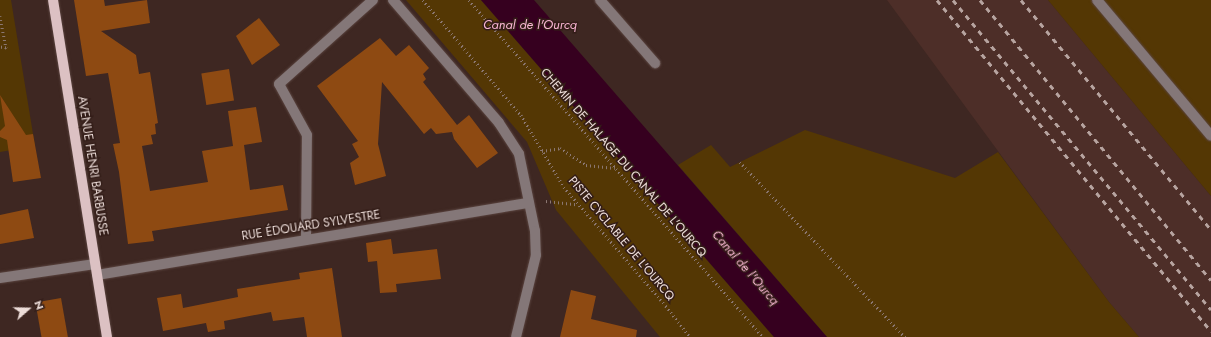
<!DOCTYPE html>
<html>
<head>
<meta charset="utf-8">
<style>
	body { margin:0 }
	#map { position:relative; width:1211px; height:337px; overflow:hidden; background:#3e2722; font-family:Jost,sans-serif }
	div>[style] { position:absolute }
	.built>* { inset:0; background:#4d2e28 }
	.green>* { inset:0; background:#543704 }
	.water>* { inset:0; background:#36001f }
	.building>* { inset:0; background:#8e4a12; transform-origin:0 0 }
	.path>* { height:2.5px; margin-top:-1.25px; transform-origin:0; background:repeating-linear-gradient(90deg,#8b7772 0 1px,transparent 0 4px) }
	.roads { filter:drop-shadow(0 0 1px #5a443f) drop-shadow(0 0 1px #5a443f) }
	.minor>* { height:10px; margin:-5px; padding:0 5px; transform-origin:5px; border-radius:5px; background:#847778 }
	.major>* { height:10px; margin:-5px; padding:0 5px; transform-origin:5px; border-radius:5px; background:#dcc1c3 }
	.rail>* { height:3px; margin-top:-1.5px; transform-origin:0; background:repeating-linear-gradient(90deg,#b7a4a0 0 5px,transparent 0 10px) }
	span { translate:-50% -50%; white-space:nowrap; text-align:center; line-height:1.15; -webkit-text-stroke:3px #331d18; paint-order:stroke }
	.street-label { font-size:12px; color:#edddd9 }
	.water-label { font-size:13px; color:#f8b5d2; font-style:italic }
	.north { position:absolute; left:8px; top:289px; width:40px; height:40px; -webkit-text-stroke:3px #331d18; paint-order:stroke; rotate:70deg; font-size:11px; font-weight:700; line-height:16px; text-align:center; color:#edddd9 }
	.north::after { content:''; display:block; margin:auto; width:14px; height:18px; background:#edddd9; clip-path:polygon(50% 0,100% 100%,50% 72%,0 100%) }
</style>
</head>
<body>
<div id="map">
	<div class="built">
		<div style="clip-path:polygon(887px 0,1048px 0,1211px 196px,1211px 337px,1139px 337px,1109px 302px)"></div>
	</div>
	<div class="green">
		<div style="clip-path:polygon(0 0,11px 0,35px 146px,0 152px)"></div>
		<div style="clip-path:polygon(406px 0,481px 0,774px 337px,660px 337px,556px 210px,527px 142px)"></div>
		<div style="clip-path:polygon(1048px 0,1211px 0,1211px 196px)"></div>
		<div style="clip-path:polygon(805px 130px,955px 178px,998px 152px,1109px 302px,1139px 337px,827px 337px,678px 165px,711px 145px,730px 167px)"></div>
	</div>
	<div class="water">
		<div style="clip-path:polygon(481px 0,534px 0,827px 337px,774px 337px)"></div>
	</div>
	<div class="building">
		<div style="clip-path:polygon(74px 0,104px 0,105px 6px,147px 0,150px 23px,101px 31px,136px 55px,139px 74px,150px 72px,158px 123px,155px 124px,156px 134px,151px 135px,153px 144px,142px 146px,150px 191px,208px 182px,202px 151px,233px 146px,228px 111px,256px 107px,262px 142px,244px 145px,250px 190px,283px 185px,288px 210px,152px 231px,154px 241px,128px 244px,119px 172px,113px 144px,120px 143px,108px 73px,86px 76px)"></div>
		<div style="clip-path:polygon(259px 18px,280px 45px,252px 65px,236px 36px)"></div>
		<div style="clip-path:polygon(380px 38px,396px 56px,409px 45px,429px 68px,423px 74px,426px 79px,423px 82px,457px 125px,469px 115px,498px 153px,477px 168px,454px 139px,452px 132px,436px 134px,431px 128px,424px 134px,382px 82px,378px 144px,386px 176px,355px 185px,350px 163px,359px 157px,352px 144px,358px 141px,317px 86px)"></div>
		<div style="left:229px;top:69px;width:32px;height:28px;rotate:81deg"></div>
		<div style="clip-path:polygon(0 95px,26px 135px,33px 134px,41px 178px,13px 182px,7px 140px,0 137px,0 131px,5px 126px)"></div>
		<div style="clip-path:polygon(28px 209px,34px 238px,0 244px,0 215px)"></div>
		<div style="clip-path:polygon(391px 239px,393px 254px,437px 249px,441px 279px,396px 284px,397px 292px,380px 293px,377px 261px,368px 262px,366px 243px)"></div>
		<div style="clip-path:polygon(332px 268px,342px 337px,307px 337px,304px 317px,273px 321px,271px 312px,224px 321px,225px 329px,208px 332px,206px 323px,163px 331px,157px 298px,181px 294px,183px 308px,238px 297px,237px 289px,300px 279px,299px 273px)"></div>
		<div style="clip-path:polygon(571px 290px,596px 296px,591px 319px,637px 330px,636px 337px,560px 337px)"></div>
		<div style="left:61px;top:298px;width:40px;height:26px;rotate:80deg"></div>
	</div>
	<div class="path">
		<div style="left:423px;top:0;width:151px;rotate:49.6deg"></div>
		<div style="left:521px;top:115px;width:84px;rotate:59.2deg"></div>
		<div style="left:564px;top:187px;width:157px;rotate:49.4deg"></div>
		<div style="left:666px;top:306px;width:39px;rotate:52deg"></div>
		<div style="left:469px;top:0;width:447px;rotate:48.9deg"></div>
		<div style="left:0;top:16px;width:33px;rotate:79deg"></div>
		<div style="left:6px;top:48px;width:6px;rotate:-171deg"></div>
		<div style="left:542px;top:151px;width:18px;rotate:-9deg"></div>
		<div style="left:560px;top:148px;width:31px;rotate:33deg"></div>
		<div style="left:586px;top:165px;width:29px;rotate:6deg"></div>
		<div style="left:740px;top:162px;width:241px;rotate:46.7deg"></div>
		<div style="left:546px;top:201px;width:30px;rotate:6deg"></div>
	</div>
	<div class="roads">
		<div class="minor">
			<div style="left:393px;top:0;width:162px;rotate:49.2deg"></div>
			<div style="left:499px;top:123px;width:37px;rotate:57deg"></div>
			<div style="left:519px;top:154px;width:79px;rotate:78.3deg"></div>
			<div style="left:535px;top:231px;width:24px;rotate:88deg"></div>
			<div style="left:536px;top:255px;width:84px;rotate:103.7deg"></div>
			<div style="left:600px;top:0;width:84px;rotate:48.9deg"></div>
			<div style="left:1097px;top:0;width:177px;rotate:50deg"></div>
			<div style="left:306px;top:240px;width:105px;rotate:-89.5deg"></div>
			<div style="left:307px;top:135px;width:58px;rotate:-118.8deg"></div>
			<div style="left:279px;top:84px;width:126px;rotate:-41.8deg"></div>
			<div style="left:97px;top:275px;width:438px;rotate:-9.5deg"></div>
			<div style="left:0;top:278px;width:96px;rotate:-8.4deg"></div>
		</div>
		<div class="major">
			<div style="left:53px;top:0;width:341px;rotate:80.9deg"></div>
		</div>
	</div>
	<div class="rail">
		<div style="left:937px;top:0;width:430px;rotate:50.4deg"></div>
		<div style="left:953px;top:0;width:403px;rotate:50.2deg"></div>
		<div style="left:980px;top:0;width:363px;rotate:50.5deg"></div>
		<div style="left:1021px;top:0;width:298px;rotate:50.4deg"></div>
	</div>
	<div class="street-label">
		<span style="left:623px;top:163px;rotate:49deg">CHEMIN DE HALAGE DU CANAL DE L'OURCQ</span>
		<span style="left:92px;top:166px;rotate:81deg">AVENUE HENRI BARBUSSE</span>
		<span style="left:311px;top:226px;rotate:-9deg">RUE ÉDOUARD SYLVESTRE</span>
		<span style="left:621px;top:239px;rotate:50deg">PISTE CYCLABLE DE L'OURCQ</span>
	</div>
	<div class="water-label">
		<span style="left:530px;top:25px">Canal de l'Ourcq</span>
		<span style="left:745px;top:268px;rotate:49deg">Canal de l'Ourcq</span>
	</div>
	<div class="north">N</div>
</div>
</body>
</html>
